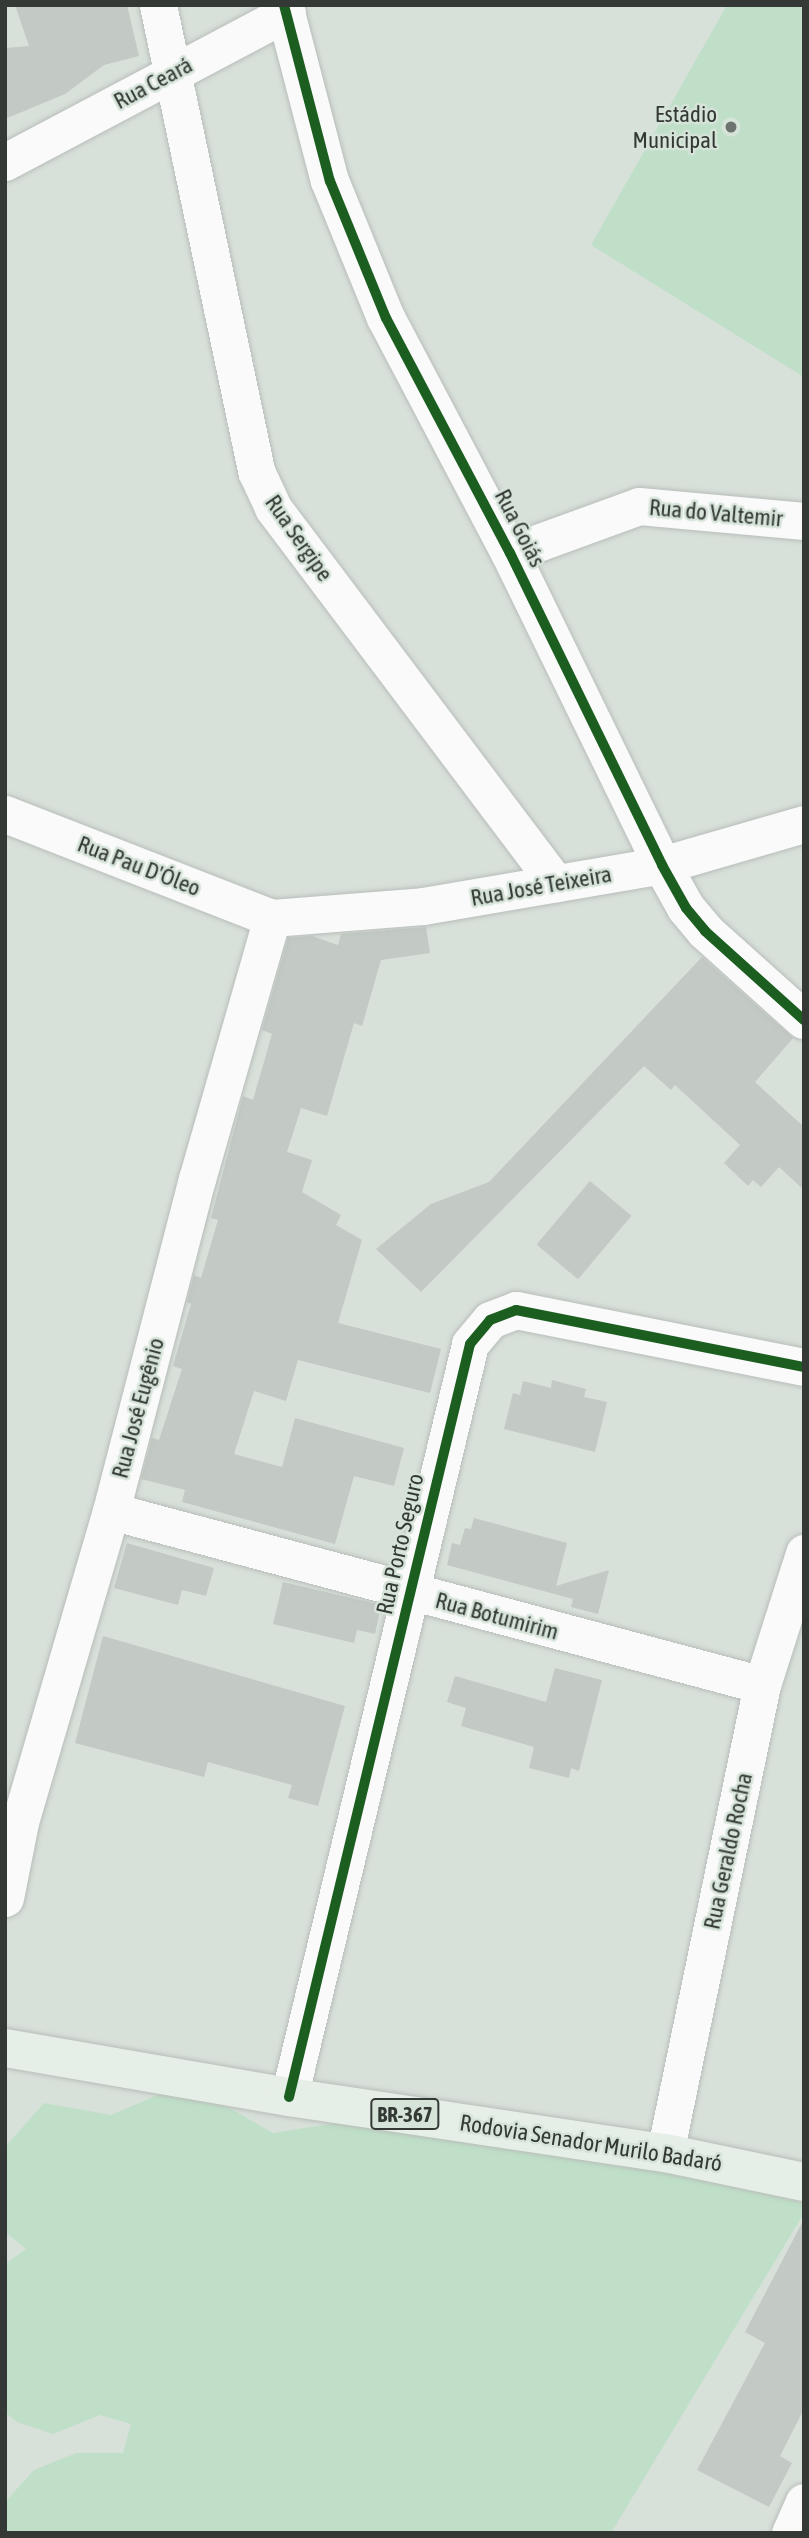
<!DOCTYPE html>
<html>
<head>
<meta charset="utf-8">
<style>
	body { margin:0 }
	#map { position:relative; width:809px; height:2538px; overflow:hidden; background:#d8e0da; font-family:"Asap Condensed",sans-serif }
	div>[style] { position:absolute }
	.green>* { inset:0; background:#bfdfc8 }
	.building>* { inset:0; background:#c3c9c4; transform-origin:0 0 }
	.roads { filter:drop-shadow(0 0 2px #b8bdb9) drop-shadow(0 0 2px #b8bdb9) }
	.minor>* { height:37px; margin:-18.5px; padding:0 18.5px; transform-origin:18.5px; border-radius:18.5px; background:#f9faf9 }
	.tertiary>* { height:38px; margin:-19px; padding:0 19px; transform-origin:19px; border-radius:19px; background:#f9faf9 }
	.primary>* { height:38px; margin:-19px; padding:0 19px; transform-origin:19px; border-radius:19px; background:#e6eee8 }
	.cycleway>* { height:10px; margin:-5px; padding:0 5px; transform-origin:5px; border-radius:5px; background:#1b5e20 }
	.dots>* { width:19px; height:19px; translate:-50% -50%; box-sizing:border-box; border:4px solid #d5e3d9; border-radius:50% }
	span { translate:-50% -50%; white-space:nowrap; text-align:center; line-height:1.15; -webkit-text-stroke:5px #d5e3d9; paint-order:stroke }
	.shield-label span { padding:2px 5px; background:#d5e3d9; border:2px solid; border-radius:5px; -webkit-text-stroke-width:0 }
	.shield-label { font-size:21px; color:#343935; font-weight:700 }
	.street-label { font-size:23px; color:#343935 }
	.poi-label { font-size:23px; color:#343935 }
	.right { translate:-100% -50%; text-align:right }
	.frame { position:absolute; inset:0; border:7px solid #343935; pointer-events:none }
</style>
</head>
<body>
<div id="map">
	<div class="green">
		<div style="clip-path:polygon(727px 5px,797px 5px,804px 9px,804px 377px,591px 245px)"></div>
		<div style="clip-path:polygon(160px 2094px,219px 2102px,273px 2133px,349px 2121px,677px 2174px,804px 2203px,804px 2213px,611px 2533px,6px 2533px,5px 2502px,34px 2470px,76px 2453px,123px 2453px,131px 2424px,100px 2415px,53px 2434px,17px 2422px,5px 2412px,5px 2264px,26px 2249px,5px 2232px,5px 2147px,44px 2103px,111px 2115px)"></div>
	</div>
	<div class="building">
		<div style="clip-path:polygon(15px 5px,127px 5px,139px 56px,104px 65px,65px 94px,5px 119px,5px 48px,29px 46px)"></div>
		<div style="clip-path:polygon(426px 927px,430px 953px,381px 960px,362px 1026px,354px 1023px,327px 1116px,301px 1108px,287px 1152px,312px 1160px,302px 1192px,341px 1215px,336px 1225px,362px 1240px,338px 1323px,441px 1349px,430px 1393px,298px 1360px,286px 1401px,254px 1391px,234px 1454px,282px 1467px,295px 1418px,404px 1448px,394px 1486px,354px 1476px,335px 1544px,182px 1502px,185px 1490px,141px 1479px,152px 1438px,159px 1440px,182px 1369px,173px 1366px,191px 1304px,187px 1302px,194px 1275px,201px 1278px,218px 1220px,211px 1218px,243px 1096px,253px 1100px,272px 1034px,262px 1030px,288px 938px,312px 936px,338px 945px,341px 934px)"></div>
		<div style="clip-path:polygon(702px 957px,793px 1038px,755px 1082px,804px 1127px,804px 1190px,779px 1167px,761px 1187px,753px 1180px,748px 1186px,724px 1163px,740px 1145px,675px 1085px,671px 1090px,644px 1066px,421px 1292px,376px 1249px,431px 1204px,489px 1182px)"></div>
		<div style="left:590px;top:1181px;width:54px;height:83px;rotate:40deg"></div>
		<div style="clip-path:polygon(552px 1380px,586px 1389px,584px 1397px,607px 1402px,595px 1452px,504px 1429px,513px 1393px,520px 1395px,523px 1381px,551px 1388px)"></div>
		<div style="clip-path:polygon(474px 1518px,567px 1543px,556px 1586px,609px 1570px,598px 1614px,571px 1607px,573px 1599px,447px 1565px,452px 1543px,460px 1545px,465px 1528px,471px 1529px)"></div>
		<div style="clip-path:polygon(127px 1543px,214px 1568px,206px 1596px,182px 1590px,178px 1605px,114px 1588px)"></div>
		<div style="clip-path:polygon(283px 1582px,381px 1605px,375px 1634px,357px 1630px,354px 1643px,273px 1624px)"></div>
		<div style="clip-path:polygon(103px 1636px,345px 1706px,318px 1806px,288px 1798px,292px 1785px,208px 1762px,204px 1777px,75px 1743px)"></div>
		<div style="clip-path:polygon(555px 1668px,602px 1680px,579px 1771px,571px 1768px,569px 1778px,529px 1768px,534px 1747px,461px 1726px,466px 1708px,447px 1702px,455px 1676px,546px 1702px)"></div>
		<div style="clip-path:polygon(804px 2219px,804px 2409px,780px 2456px,792px 2463px,769px 2507px,697px 2470px,765px 2343px,745px 2332px)"></div>
	</div>
	<div class="roads">
		<div class="minor">
			<div style="left:158px;top:5px;width:478px;rotate:78.1deg"></div>
			<div style="left:257px;top:473px;width:38px;rotate:65deg"></div>
			<div style="left:273px;top:508px;width:470px;rotate:53deg"></div>
			<div style="left:5px;top:162px;width:319px;rotate:-27.9deg"></div>
			<div style="left:510px;top:553px;width:137px;rotate:-20deg"></div>
			<div style="left:639px;top:506px;width:166px;rotate:5.2deg"></div>
			<div style="left:5px;top:814px;width:287px;rotate:21.3deg"></div>
			<div style="left:272px;top:918px;width:151px;rotate:-4.5deg"></div>
			<div style="left:423px;top:906px;width:242px;rotate:-9.7deg"></div>
			<div style="left:662px;top:865px;width:148px;rotate:-16.1deg"></div>
			<div style="left:111px;top:1511px;width:674px;rotate:14.96deg"></div>
			<div style="left:5px;top:1898px;width:77px;rotate:-78.8deg"></div>
			<div style="left:20px;top:1822px;width:324px;rotate:-73.7deg"></div>
			<div style="left:111px;top:1511px;width:343px;rotate:-75.5deg"></div>
			<div style="left:197px;top:1179px;width:272px;rotate:-74deg"></div>
			<div style="left:289px;top:2097px;width:774px;rotate:-76.48deg"></div>
			<div style="left:470px;top:1344px;width:31px;rotate:-50deg"></div>
			<div style="left:490px;top:1320px;width:28px;rotate:-21deg"></div>
			<div style="left:516px;top:1310px;width:294px;rotate:11.2deg"></div>
			<div style="left:665px;top:2153px;width:478px;rotate:-78.3deg"></div>
			<div style="left:762px;top:1685px;width:139px;rotate:-72.3deg"></div>
			<div style="left:790px;top:2533px;width:34px;rotate:-66deg"></div>
		</div>
		<div class="tertiary">
			<div style="left:284px;top:5px;width:182px;rotate:75.4deg"></div>
			<div style="left:330px;top:181px;width:148px;rotate:67.8deg"></div>
			<div style="left:386px;top:318px;width:266px;rotate:62.2deg"></div>
			<div style="left:510px;top:553px;width:347px;rotate:64deg"></div>
			<div style="left:662px;top:865px;width:49px;rotate:60.8deg"></div>
			<div style="left:686px;top:908px;width:30px;rotate:50deg"></div>
			<div style="left:705px;top:931px;width:133px;rotate:42deg"></div>
		</div>
		<div class="primary">
			<div style="left:5px;top:2048px;width:288px;rotate:9.8deg"></div>
			<div style="left:289px;top:2097px;width:380px;rotate:8.5deg"></div>
			<div style="left:665px;top:2153px;width:142px;rotate:11.8deg"></div>
		</div>
	</div>
	<div class="cycleway">
		<div style="left:284px;top:5px;width:182px;rotate:75.4deg"></div>
		<div style="left:330px;top:181px;width:148px;rotate:67.8deg"></div>
		<div style="left:386px;top:318px;width:266px;rotate:62.2deg"></div>
		<div style="left:510px;top:553px;width:347px;rotate:64deg"></div>
		<div style="left:662px;top:865px;width:49px;rotate:60.8deg"></div>
		<div style="left:686px;top:908px;width:30px;rotate:50deg"></div>
		<div style="left:705px;top:931px;width:133px;rotate:42deg"></div>
		<div style="left:289px;top:2097px;width:774px;rotate:-76.48deg"></div>
		<div style="left:470px;top:1344px;width:31px;rotate:-50deg"></div>
		<div style="left:490px;top:1320px;width:28px;rotate:-21deg"></div>
		<div style="left:516px;top:1310px;width:294px;rotate:11.2deg"></div>
	</div>
	<div class="dots">
		<div style="left:731px;top:127px;background:#6d736f"></div>
	</div>
	<div class="shield-label">
		<span style="left:405px;top:2114px">BR-367</span>
	</div>
	<div class="street-label">
		<span style="left:153px;top:83px;rotate:-28deg">Rua Ceará</span>
		<span style="left:716px;top:513px;rotate:5deg">Rua do Valtemir</span>
		<span style="left:520px;top:528px;rotate:63deg">Rua Goiás</span>
		<span style="left:299px;top:538px;rotate:55deg">Rua Sergipe</span>
		<span style="left:139px;top:866px;rotate:21deg">Rua Pau D'Óleo</span>
		<span style="left:541px;top:886px;rotate:-10deg">Rua José Teixeira</span>
		<span style="left:138px;top:1408px;rotate:-75deg">Rua José Eugênio</span>
		<span style="left:400px;top:1544px;rotate:-77deg">Rua Porto Seguro</span>
		<span style="left:497px;top:1616px;rotate:15deg">Rua Botumirim</span>
		<span style="left:728px;top:1851px;rotate:-78deg">Rua Geraldo Rocha</span>
		<span style="left:591px;top:2143px;rotate:9deg">Rodovia Senador Murilo Badaró</span>
	</div>
	<div class="poi-label">
		<span class="right" style="left:717px;top:127px">Estádio<br>Municipal</span>
	</div>
	<div class="frame"></div>
</div>
</body>
</html>
